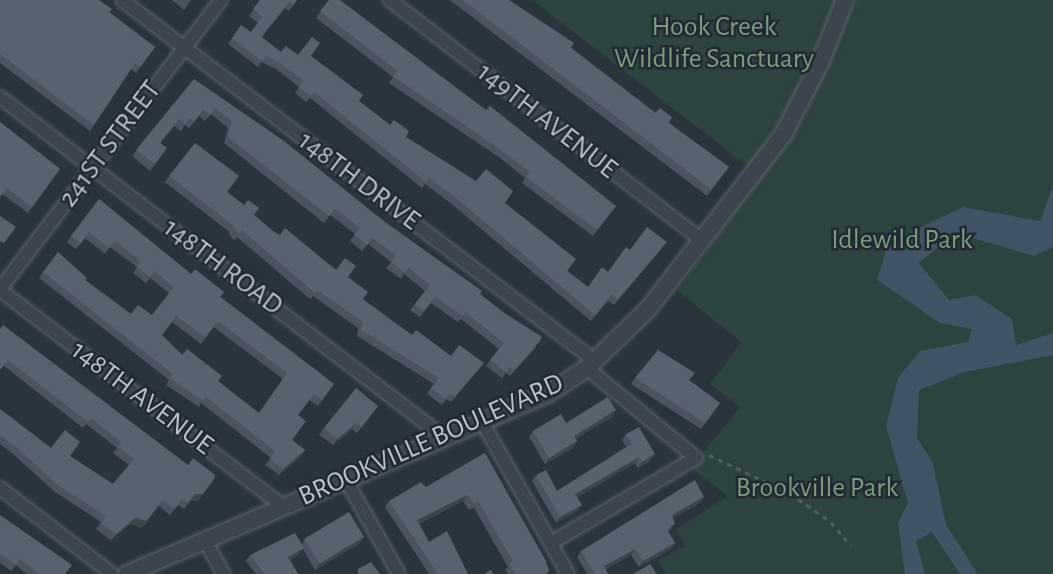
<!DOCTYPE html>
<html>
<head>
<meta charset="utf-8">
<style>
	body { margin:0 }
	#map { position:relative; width:1053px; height:574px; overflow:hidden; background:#29343d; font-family:"Alegreya Sans",sans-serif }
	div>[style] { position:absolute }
	.green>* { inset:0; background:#2e4240 }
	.water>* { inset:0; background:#415364 }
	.path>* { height:2.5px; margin-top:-1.25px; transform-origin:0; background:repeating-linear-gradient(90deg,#4d5e5f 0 5px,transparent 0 10px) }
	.roads { filter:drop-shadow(0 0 2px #5a636b) drop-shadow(0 0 2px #5a636b) }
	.minor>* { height:12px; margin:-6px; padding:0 6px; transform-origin:6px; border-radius:6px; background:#3c454e }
	.tertiary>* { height:16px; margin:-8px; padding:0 8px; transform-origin:8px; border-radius:8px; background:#3c454e }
	.wall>* { inset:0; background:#4b545e }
	.shaded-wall>* { inset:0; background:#3d454c }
	.building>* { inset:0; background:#57626d; transform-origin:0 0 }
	span { translate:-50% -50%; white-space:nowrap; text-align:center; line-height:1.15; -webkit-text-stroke:5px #212a33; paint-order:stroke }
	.park-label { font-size:28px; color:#7a9b7e }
	.street-label { font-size:28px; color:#b9c0c8 }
</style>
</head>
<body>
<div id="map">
	<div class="green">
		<div style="clip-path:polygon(532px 0,836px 0,791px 106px,750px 168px)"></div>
		<div style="clip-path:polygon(856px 0,1053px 0,1053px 574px,666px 574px,658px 561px,685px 546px,676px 529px,728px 496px,691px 468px,740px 407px,710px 384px,741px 342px,677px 290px,803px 118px)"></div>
	</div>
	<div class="water">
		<div style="clip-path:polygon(1053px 186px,1053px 247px,1034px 256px,955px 233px,919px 263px,949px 300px,975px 295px,1012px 319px,1016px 345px,1053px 333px,1053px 355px,965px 372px,919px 390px,917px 438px,933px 463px,946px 525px,978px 574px,960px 574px,932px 532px,916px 541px,925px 574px,905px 574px,898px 523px,908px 503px,886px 426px,898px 378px,920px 351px,968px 342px,972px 329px,940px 323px,877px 280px,888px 243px,963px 207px,1040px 221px)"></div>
	</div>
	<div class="path">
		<div style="left:709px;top:455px;width:89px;rotate:25.1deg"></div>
		<div style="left:790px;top:493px;width:50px;rotate:35.3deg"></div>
		<div style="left:831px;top:522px;width:31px;rotate:50deg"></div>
	</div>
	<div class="roads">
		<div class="minor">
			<div style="left:122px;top:0;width:595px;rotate:37.35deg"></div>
			<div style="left:390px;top:0;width:395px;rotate:37.6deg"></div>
			<div style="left:0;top:97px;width:561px;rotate:37.46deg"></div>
			<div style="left:0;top:289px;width:364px;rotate:-52.6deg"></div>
			<div style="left:0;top:290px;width:357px;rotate:37.4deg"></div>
			<div style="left:482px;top:422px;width:175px;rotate:60.5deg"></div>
			<div style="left:346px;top:480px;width:108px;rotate:60.6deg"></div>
			<div style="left:0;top:488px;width:141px;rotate:37.5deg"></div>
			<div style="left:205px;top:541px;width:38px;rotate:60deg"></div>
			<div style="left:551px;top:543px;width:168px;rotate:-30.4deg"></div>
			<div style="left:696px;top:458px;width:141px;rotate:-140.5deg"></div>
		</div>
		<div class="tertiary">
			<div style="left:127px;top:574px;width:459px;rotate:-23.2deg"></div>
			<div style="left:549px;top:393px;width:45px;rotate:-33.3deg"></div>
			<div style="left:587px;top:368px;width:85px;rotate:-44deg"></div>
			<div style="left:648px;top:309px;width:220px;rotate:-52.2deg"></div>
			<div style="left:783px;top:135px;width:81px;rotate:-62.8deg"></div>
			<div style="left:820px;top:63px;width:68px;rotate:-68.4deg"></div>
		</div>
	</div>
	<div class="wall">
		<div style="clip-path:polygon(0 0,109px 12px,155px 47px,136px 73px,131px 69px,90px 131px,0 63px)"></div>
		<div style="clip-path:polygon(172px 0,191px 0,184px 10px)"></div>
		<div style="clip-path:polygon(260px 0,297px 0,289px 11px,285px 8px,262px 37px,281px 52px,311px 56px,359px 101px,406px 137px,505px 203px,567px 271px,588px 287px,608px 272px,630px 250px,662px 248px,614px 305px,608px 301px,591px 321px,449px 202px,425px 184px,422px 188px,310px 98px,306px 102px,295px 93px,299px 87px,276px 69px,261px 62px,258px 67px,228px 44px,241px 25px,251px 32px,258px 23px,249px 16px)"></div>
		<div style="clip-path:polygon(329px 0,486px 110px,616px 206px,593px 236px,522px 183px,525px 178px,500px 158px,389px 83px,393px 77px,316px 18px)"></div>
		<div style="clip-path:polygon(450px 0,509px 0,669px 123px,729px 167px,707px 196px)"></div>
		<div style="clip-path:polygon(194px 79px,480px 294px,536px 347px,510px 376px,506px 373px,502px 378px,486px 366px,499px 349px,461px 319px,458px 322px,431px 303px,420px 317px,410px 310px,425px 291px,404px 274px,401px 279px,386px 268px,391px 262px,368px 244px,362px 251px,350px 241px,355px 234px,330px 215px,324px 223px,224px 143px,228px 128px,211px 114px,205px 121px,199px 116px,189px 128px,185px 125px,181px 131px,174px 126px,160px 143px,167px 148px,150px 171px,132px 156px)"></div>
		<div style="clip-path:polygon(0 122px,60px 169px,28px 213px,2px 194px)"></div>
		<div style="clip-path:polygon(195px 143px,228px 192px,274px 232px,348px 277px,363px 299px,412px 335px,451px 356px,484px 363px,451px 402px,446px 399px,442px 405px,427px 394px,434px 384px,357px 336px,358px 328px,313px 296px,310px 299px,237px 237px,234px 241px,228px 231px,165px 182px)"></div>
		<div style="clip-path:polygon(evenodd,99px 199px,191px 274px,334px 384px,318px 406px,309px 400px,298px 415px,292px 440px,305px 450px,301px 456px,279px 475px,265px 465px,271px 458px,201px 403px,199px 407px,166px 385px,169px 380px,39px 278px,58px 252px,85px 280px,131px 314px,152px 315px,169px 293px,150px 278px,146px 283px,133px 273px,137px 267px,110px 247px,105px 254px,85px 238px,76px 249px,67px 242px,99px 199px,172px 322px,201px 344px,214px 327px,283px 379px,259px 413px,182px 355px,162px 335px,172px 322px)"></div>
		<div style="clip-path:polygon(0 329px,198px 501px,191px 500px,184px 509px,178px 505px,170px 515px,159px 506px,142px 528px,130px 524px,111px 540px,96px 529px,101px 522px,55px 492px,12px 453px,0 444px,0 409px,51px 448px,70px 456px,113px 484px,129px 465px,113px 453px,117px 448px,86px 424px,83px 428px,4px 366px)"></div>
		<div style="clip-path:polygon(635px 378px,689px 381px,720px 403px,701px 429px,631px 384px)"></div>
		<div style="clip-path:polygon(378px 406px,357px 433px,352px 429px,333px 445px,319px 435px,324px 428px)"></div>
		<div style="clip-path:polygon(612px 417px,575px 439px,577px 441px,573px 448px,545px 464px,529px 437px,533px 431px,566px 423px)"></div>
		<div style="clip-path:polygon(626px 434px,650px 461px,638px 468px,635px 463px,577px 497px,582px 505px,577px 511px,556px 523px,532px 481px,536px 475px,557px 491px,626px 447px,622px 440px)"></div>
		<div style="clip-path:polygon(485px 453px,549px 571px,547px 574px,508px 574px,505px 570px,508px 567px,474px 508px,469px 510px,463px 501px,419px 524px,429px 542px,468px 574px,429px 574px,385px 507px,389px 501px,426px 487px)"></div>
		<div style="clip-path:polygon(700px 503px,673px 518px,671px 530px,668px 531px,675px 543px,671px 549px,639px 567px,631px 555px,606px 569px,608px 574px,587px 574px,577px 557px,581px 551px)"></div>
		<div style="clip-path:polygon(0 515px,65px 574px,27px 574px,16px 565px,11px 571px,0 563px)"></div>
		<div style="clip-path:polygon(364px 537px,359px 544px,315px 570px,303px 549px,299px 554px,290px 560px,298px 574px,256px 574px,246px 561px,250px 555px,302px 544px,305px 539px)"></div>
	</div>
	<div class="shaded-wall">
		<div style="clip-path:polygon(616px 410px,612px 417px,569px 442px,574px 436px)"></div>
		<div style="clip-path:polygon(357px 423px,352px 429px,333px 445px,337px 439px)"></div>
		<div style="clip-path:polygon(577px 441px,573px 448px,545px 464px,549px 458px)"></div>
		<div style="clip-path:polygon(305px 450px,301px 456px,279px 475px,283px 469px)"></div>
		<div style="clip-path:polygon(655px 454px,650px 461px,638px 468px,642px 462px)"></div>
		<div style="clip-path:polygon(639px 457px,635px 463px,571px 501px,575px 494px)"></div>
		<div style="clip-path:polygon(214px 479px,198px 501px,191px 500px,184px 509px,195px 494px)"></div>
		<div style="clip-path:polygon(467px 495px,463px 501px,412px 527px,417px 520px)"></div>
		<div style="clip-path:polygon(704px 497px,700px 503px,668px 521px,672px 515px)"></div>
		<div style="clip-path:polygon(163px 500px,142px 528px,130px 524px,111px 540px,116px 534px,135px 518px)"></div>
		<div style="clip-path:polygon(582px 505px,577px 511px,556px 523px,560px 517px)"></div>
		<div style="clip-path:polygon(364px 537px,359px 544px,315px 570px,319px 564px)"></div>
		<div style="clip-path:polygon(675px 543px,671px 549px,639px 567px,643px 561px)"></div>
		<div style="clip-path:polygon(304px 548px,299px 554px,284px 563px,288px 557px)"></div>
		<div style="clip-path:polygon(635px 549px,631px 555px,600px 572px,604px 566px)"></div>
	</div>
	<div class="building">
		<div style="clip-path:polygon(0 0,99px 0,112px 9px,109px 12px,155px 47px,140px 67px,135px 63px,94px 125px,0 54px)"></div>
		<div style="clip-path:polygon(260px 0,297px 0,293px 5px,289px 2px,261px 37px,281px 52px,286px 46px,298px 55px,312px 37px,320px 43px,311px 56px,363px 95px,359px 101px,390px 125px,394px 120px,409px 131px,406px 137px,476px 181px,486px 169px,513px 191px,505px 203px,576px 259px,567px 271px,588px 287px,602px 267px,608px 272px,626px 247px,630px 250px,647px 227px,667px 242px,618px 299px,612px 294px,595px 315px,454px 196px,429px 178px,426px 182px,314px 92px,311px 96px,299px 87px,304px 81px,280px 63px,266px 56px,262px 61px,232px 38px,241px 25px,251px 32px,262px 17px,253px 9px)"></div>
		<div style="clip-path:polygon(329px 0,340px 0,486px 110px,490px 106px,616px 206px,597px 230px,526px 177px,530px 172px,504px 152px,393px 76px,398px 71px,320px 11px)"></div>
		<div style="clip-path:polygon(463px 0,509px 0,574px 43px,571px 48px,655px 113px,660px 108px,672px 117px,669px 123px,729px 167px,711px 189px)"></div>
		<div style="clip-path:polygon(194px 79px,284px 141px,385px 222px,482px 291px,480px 294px,503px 312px,542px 337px,540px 341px,514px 370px,510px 367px,506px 372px,490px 360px,504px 343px,465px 312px,463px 316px,435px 297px,424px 311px,415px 304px,430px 285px,409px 268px,405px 273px,391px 262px,396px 255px,372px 238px,367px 245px,354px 235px,360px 228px,335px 209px,329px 216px,228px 137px,232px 121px,215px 108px,210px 115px,203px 109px,194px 122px,190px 118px,185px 124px,179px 119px,160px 143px,167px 148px,155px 164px,136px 150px)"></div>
		<div style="clip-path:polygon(0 122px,60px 169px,32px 207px,7px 188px,0 197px)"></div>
		<div style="clip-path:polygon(195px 143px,239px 176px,227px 192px,244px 205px,248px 200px,259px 208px,254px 215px,274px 232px,280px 235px,285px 228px,336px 270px,345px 258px,356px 266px,348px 277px,368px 292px,363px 299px,366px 302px,412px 335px,416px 330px,451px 356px,459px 345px,484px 363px,455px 396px,450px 393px,446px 399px,431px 388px,439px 378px,361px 330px,363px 322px,317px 290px,315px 293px,242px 230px,239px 234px,233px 225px,169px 176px)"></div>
		<div style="clip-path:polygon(evenodd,99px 199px,191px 274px,195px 269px,224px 292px,220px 297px,334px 384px,322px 400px,314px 394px,298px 415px,306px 421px,292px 440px,305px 450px,283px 469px,270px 459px,275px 451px,206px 397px,203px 401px,170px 378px,173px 374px,43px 272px,58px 252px,87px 278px,85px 280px,131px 314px,138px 305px,152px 315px,174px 287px,154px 271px,150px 277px,137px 267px,141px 261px,115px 241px,109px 248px,89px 232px,81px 243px,71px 236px,99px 199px,176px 316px,205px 337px,218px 321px,287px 373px,259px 413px,218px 381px,222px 376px,187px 349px,182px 355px,162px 335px,176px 316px)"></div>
		<div style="clip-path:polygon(0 216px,16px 227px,4px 243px,0 241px)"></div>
		<div style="clip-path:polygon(3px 325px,188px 465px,193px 458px,215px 475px,214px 479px,203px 494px,195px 494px,188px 503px,182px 499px,175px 509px,163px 500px,146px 521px,135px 518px,116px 534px,101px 523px,106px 516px,59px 486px,16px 447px,0 435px,0 409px,51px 448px,65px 430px,80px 442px,70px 456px,113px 484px,134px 459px,118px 447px,121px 442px,91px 418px,88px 422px,8px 360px,0 370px,0 329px)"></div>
		<div style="clip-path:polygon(658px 350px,695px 373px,689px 380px,720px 403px,705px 423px,635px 378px)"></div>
		<div style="clip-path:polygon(356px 388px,378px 406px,362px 427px,357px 423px,337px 439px,324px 428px)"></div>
		<div style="clip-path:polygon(608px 397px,616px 410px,574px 436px,577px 441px,549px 458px,533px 431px,561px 414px,566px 423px)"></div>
		<div style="clip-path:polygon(639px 427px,655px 454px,642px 462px,639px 457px,575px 494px,582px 505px,560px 517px,536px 475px,546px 470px,557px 491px,632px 444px,626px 434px)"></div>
		<div style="clip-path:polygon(485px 453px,546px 561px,549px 571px,545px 574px,516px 574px,509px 564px,513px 561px,478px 501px,474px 504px,467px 495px,417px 520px,429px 542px,447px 531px,468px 574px,438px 574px,389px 501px,421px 482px,426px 487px)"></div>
		<div style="clip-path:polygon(695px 480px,704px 497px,672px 515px,675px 524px,667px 529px,675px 543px,643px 561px,635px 549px,604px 566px,608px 574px,595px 574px,581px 551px)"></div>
		<div style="left:349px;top:512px;width:29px;height:52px;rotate:59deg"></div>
		<div style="clip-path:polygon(0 515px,72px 565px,65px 574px,40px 574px,20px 559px,16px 565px,0 553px)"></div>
		<div style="clip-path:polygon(295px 533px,304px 548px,288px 557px,298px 574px,265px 574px,250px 555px)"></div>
		<div style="clip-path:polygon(371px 562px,380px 574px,358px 574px,358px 569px)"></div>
		<div style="clip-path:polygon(650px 564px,657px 574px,633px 574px)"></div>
		<div style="clip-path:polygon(491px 570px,493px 574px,484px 574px)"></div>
	</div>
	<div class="park-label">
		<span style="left:714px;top:43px">Hook Creek<br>Wildlife Sanctuary</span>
		<span style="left:902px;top:240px">Idlewild Park</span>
		<span style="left:817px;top:488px">Brookville Park</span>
	</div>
	<div class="street-label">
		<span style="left:547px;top:121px;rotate:38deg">149TH AVENUE</span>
		<span style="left:110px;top:144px;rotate:-53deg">241ST STREET</span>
		<span style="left:359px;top:181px;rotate:37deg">148TH DRIVE</span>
		<span style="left:223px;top:267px;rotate:37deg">148TH ROAD</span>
		<span style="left:142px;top:398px;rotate:37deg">148TH AVENUE</span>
		<span style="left:431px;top:440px;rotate:-24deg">BROOKVILLE BOULEVARD</span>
	</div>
</div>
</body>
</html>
